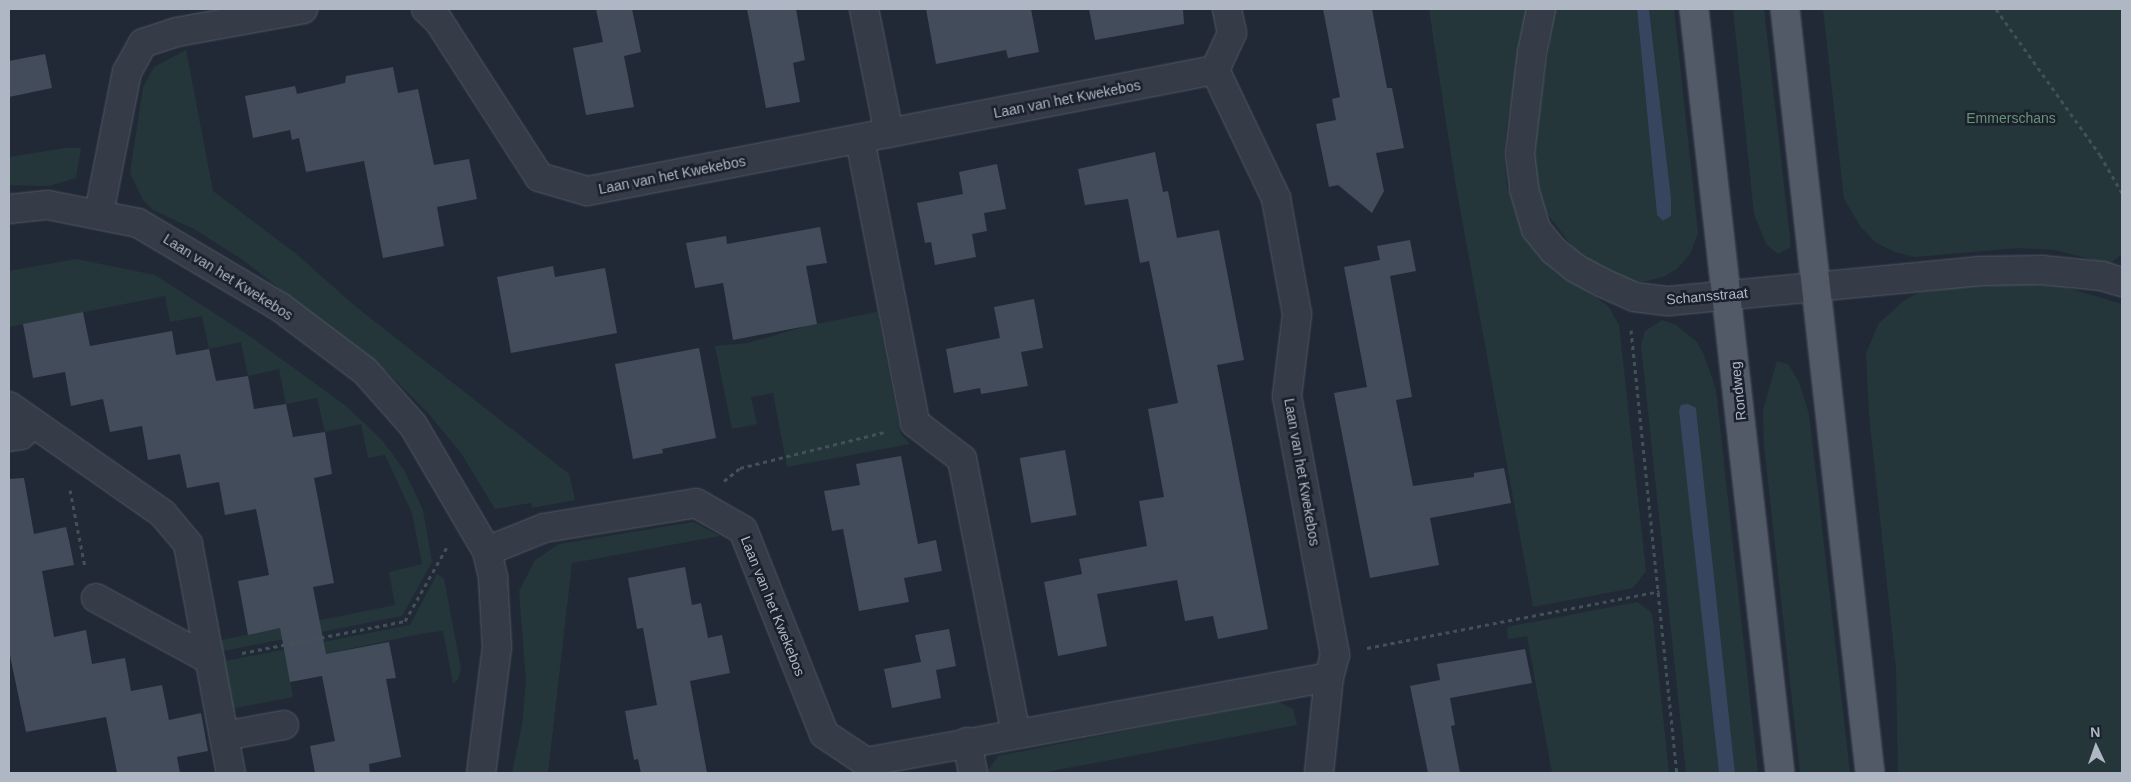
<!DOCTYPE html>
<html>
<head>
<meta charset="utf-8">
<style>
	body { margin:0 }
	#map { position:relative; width:2131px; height:782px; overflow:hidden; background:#212937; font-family:Arial,sans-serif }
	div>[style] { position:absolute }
	.green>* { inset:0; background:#243639 }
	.water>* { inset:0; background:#38455f }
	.building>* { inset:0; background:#434c5b; transform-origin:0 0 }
	.path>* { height:3px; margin-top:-1.5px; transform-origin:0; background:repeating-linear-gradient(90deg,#415155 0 4px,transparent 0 8px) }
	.roads { filter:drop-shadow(0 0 1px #525965) drop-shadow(0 0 1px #525965) }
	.minor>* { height:28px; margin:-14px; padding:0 14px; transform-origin:14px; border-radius:14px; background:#353b47 }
	.major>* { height:28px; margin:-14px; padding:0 14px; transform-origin:14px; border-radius:14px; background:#535a67 }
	span { translate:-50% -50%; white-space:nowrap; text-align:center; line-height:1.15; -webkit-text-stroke:5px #1a202c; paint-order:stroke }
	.street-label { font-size:14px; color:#afb6c4 }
	.park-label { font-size:14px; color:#689375 }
	.frame { position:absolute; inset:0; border:10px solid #afb6c4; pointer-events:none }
	.north { position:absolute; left:2071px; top:722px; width:50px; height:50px; -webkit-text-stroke:4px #1a202c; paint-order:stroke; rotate:357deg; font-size:14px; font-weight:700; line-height:20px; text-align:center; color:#afb6c4 }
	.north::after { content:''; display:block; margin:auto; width:18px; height:22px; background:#afb6c4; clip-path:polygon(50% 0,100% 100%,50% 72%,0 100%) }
</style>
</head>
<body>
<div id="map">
	<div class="green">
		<div style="clip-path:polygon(1429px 9px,1528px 9px,1507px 122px,1504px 154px,1507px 187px,1522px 224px,1549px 264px,1608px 306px,1619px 325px,1646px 571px,1633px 588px,1533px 607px,1455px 181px)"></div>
		<div style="clip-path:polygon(1555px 9px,1637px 9px,1657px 215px,1663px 221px,1671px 216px,1671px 198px,1649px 9px,1674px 9px,1698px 233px,1690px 254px,1677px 269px,1663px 277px,1643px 282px,1632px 281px,1591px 263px,1573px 247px,1545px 211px,1535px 182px,1534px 143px)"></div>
		<div style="clip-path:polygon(1733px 9px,1764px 9px,1791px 247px,1778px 254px,1766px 244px,1754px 214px)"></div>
		<div style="clip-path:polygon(1823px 9px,2122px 9px,2122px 254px,2110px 264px,2055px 250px,2018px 248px,1915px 257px,1895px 252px,1875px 242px,1861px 227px,1844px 199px)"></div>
		<div style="clip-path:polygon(186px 50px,213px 191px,295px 253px,355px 306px,569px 474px,575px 500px,532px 508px,531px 503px,495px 509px,461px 453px,428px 413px,388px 373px,243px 260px,194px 229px,153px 210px,143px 200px,130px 173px,143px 87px,154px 67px)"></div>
		<div style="clip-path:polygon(65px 148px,81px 148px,76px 178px,49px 186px,9px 185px,9px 157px)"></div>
		<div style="clip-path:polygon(76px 259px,155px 275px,248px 335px,346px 406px,382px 440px,404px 470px,423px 510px,432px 562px,402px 616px,218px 652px,216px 641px,395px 605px,389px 572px,422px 564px,412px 513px,385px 455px,368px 458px,361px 424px,325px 432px,317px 398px,286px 404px,279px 369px,248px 376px,241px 342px,209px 349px,202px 316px,170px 322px,165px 296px,9px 327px,9px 271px)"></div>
		<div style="clip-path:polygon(2002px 281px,2065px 287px,2122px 304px,2122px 773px,1898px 773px,1896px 669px,1869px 415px,1866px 353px,1879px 323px,1905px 300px,1918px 293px)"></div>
		<div style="clip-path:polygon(877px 312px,901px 434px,910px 444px,787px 467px,773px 393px,751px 397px,757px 424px,732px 429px,715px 346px,748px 343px,806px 326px)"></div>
		<div style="clip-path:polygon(1662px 320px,1676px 325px,1697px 342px,1704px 355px,1716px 390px,1758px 773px,1735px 773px,1696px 408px,1679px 407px,1719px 773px,1686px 773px,1641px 345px,1645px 331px)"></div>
		<div style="clip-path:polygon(1777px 361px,1788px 364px,1799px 382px,1809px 414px,1850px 773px,1800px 773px,1764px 445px,1763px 410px)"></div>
		<div style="clip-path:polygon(693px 522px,720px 536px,572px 563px,548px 773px,512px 773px,522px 725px,526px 681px,519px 591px,535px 560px,559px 544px)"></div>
		<div style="clip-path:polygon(437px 574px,444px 579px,461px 669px,458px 679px,453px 683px,443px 631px,425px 633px,287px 662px,293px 697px,230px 709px,220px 662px,410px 625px)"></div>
		<div style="clip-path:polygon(1637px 602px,1651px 612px,1653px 621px,1669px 773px,1552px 773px,1527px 636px,1508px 639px,1507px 627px)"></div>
		<div style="clip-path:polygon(1277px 701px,1293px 709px,1297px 725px,1041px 773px,986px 773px,998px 756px)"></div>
	</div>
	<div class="water">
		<div style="clip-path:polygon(1637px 9px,1649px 9px,1671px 198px,1671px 216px,1663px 221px,1657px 215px)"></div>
		<div style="clip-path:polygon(1688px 404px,1696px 408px,1735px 773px,1719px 773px,1679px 410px,1681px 405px)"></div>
	</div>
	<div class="building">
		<div style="clip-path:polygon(596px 9px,632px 9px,641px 52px,624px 56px,634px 107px,586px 115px,573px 48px,603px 42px)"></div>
		<div style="clip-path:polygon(747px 9px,796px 9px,805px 60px,793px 63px,800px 102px,766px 108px)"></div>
		<div style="clip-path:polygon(926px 9px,1031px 9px,1039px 52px,1008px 58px,1006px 50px,936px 64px)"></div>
		<div style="clip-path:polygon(1089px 9px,1183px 9px,1184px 24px,1095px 40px)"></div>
		<div style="clip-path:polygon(1323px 9px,1372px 9px,1387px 88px,1392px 88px,1404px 148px,1376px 153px,1384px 191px,1372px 213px,1338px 185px,1329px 187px,1316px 124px,1336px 120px,1332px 99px,1340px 97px)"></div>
		<div style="clip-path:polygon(45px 54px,52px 88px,9px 97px,9px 61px)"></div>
		<div style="clip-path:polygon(393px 67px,398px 93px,418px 89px,434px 165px,469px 159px,477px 199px,437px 207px,444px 246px,383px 258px,364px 161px,306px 172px,299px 138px,292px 140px,290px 130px,253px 138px,245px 96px,295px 86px,297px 94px,345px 83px,346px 76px)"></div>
		<div style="clip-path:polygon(1155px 152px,1163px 192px,1168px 191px,1177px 238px,1219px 230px,1244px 360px,1217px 365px,1268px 629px,1218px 639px,1213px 616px,1185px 621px,1177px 580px,1097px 594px,1107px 646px,1058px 656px,1044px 582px,1082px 574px,1079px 559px,1147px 546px,1139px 501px,1164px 497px,1148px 409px,1178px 403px,1149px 261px,1140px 263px,1128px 199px,1085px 205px,1078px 169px)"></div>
		<div style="clip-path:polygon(997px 164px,1006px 209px,984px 213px,987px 231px,972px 234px,976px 257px,935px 265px,931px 242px,925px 243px,917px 203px,963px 194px,959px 172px)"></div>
		<div style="clip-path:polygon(820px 227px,827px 263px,806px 266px,817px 324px,733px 340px,723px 283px,695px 288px,686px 243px,726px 236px,727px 244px)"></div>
		<div style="clip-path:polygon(1410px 240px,1416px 271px,1390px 276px,1412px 397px,1396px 400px,1413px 486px,1474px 477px,1474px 473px,1504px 468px,1511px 503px,1430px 518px,1439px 565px,1370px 578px,1334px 393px,1367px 387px,1344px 267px,1380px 260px,1377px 246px)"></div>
		<div style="clip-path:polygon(553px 266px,555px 277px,605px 268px,617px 333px,511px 353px,497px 277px)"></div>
		<div style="clip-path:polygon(1034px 299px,1043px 348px,1021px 352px,1028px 386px,981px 394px,980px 388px,954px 393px,946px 349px,1000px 338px,994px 307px)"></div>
		<div style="clip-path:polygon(83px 312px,90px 346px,172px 331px,176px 355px,209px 349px,216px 381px,248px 376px,254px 409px,286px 404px,293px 437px,325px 432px,332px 474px,314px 478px,334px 583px,313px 587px,326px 654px,389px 642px,396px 678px,386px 679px,401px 757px,369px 764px,370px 773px,315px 773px,310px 746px,335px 741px,322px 676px,290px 682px,280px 628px,248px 635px,238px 581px,269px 575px,256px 509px,225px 515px,219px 482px,187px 488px,180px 454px,148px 460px,142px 426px,110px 432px,103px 399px,71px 406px,65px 372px,33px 378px,23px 324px)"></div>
		<div style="clip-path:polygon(699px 348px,716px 438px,662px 449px,663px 453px,633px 459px,615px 364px)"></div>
		<div style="left:1065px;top:450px;width:66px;height:46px;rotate:80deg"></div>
		<div style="clip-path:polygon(901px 456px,918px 544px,936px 540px,942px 571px,904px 578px,909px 602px,859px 611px,843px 529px,832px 531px,824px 491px,860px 485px,856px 464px)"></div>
		<div style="clip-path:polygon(24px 478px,34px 534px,66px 527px,70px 545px,74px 565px,42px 571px,54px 637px,86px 630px,92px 664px,125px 658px,131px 691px,162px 685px,169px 720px,201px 713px,208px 751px,177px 757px,180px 773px,117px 773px,106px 717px,26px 732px,9px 651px,9px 479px)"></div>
		<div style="clip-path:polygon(685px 567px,692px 605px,701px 603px,708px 638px,722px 635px,730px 673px,690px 681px,707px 773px,641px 773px,638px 759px,634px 760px,625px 711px,657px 705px,643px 628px,637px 629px,628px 578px)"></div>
		<div style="clip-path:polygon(949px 629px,956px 666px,936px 670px,941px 698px,892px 708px,884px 669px,921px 662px,915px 635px)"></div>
		<div style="clip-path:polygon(1525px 649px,1532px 683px,1450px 698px,1455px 725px,1451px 726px,1460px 773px,1428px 773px,1410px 686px,1440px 680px,1437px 664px)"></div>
	</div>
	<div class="path">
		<div style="left:1996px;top:9px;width:179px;rotate:54.5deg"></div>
		<div style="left:2100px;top:155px;width:44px;rotate:59.9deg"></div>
		<div style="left:1631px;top:330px;width:445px;rotate:84.1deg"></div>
		<div style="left:724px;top:481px;width:21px;rotate:-39deg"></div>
		<div style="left:740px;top:468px;width:148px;rotate:-14deg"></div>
		<div style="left:70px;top:490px;width:78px;rotate:79deg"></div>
		<div style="left:1367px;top:648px;width:298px;rotate:-11deg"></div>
		<div style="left:242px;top:653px;width:166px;rotate:-11.1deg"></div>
		<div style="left:405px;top:621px;width:85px;rotate:-60.4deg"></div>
	</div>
	<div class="roads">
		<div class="minor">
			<div style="left:426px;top:9px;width:16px;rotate:43deg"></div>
			<div style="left:438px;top:20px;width:187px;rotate:57.2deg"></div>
			<div style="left:539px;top:177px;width:50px;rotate:16.3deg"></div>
			<div style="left:587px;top:191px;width:308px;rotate:-10.9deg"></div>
			<div style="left:889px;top:133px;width:126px;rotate:-101.4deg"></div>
			<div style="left:1541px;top:9px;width:45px;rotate:101.6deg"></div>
			<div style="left:1532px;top:53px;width:102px;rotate:96.8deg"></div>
			<div style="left:1520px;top:154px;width:35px;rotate:83deg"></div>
			<div style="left:1524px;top:189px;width:42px;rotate:73.3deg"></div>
			<div style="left:1536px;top:229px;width:27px;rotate:51deg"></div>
			<div style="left:1553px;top:250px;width:28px;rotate:39deg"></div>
			<div style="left:1575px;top:268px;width:32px;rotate:28deg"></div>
			<div style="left:1603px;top:283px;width:34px;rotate:24deg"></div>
			<div style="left:1634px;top:297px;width:35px;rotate:7deg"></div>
			<div style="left:1669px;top:301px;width:311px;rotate:-5.5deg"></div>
			<div style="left:1979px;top:271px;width:63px;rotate:-0.9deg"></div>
			<div style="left:2042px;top:270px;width:60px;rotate:5.7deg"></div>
			<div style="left:2102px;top:276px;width:21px;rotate:17deg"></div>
			<div style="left:1215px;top:70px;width:41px;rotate:-65.3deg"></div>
			<div style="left:1232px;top:33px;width:25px;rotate:-102deg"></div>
			<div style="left:860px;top:139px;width:289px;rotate:79deg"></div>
			<div style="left:915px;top:423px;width:59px;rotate:37.5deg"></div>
			<div style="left:962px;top:459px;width:279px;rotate:78.9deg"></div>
			<div style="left:9px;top:209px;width:39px;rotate:-6deg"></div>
			<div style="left:48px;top:205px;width:92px;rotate:11.3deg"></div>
			<div style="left:138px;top:223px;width:165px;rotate:30.6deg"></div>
			<div style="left:280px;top:307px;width:106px;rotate:37deg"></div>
			<div style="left:365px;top:371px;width:72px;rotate:48.4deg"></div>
			<div style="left:413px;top:425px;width:146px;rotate:59.6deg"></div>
			<div style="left:487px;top:551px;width:28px;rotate:77deg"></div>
			<div style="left:493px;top:578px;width:69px;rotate:86.7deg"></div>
			<div style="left:497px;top:647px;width:127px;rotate:97.2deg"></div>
			<div style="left:99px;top:213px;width:144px;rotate:-78.8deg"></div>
			<div style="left:127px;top:72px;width:33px;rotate:-61deg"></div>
			<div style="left:143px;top:43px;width:36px;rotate:-18deg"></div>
			<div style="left:177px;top:32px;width:128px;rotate:-10.3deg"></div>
			<div style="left:9px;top:406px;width:188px;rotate:35deg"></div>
			<div style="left:163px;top:514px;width:39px;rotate:50deg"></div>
			<div style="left:188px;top:544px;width:233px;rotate:79.4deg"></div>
			<div style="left:9px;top:437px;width:12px;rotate:-9deg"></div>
			<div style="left:21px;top:435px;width:16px;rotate:-43deg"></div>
			<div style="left:487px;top:551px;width:61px;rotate:-22deg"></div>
			<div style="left:544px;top:528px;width:154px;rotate:-9.3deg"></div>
			<div style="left:696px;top:503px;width:54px;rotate:29.9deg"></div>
			<div style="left:743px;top:530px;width:219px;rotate:68.3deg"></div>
			<div style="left:824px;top:734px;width:50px;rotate:33.7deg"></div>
			<div style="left:866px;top:762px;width:471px;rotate:-10.4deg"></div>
			<div style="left:1329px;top:677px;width:23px;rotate:-75deg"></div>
			<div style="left:1335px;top:655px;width:263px;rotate:-100.5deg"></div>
			<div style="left:1287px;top:396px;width:83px;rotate:-83deg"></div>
			<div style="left:1297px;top:314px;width:118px;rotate:-100.3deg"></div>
			<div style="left:1276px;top:198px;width:142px;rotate:-115.5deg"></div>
			<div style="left:1215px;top:70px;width:332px;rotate:169.1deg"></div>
			<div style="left:96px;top:598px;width:130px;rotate:28.5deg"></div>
			<div style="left:224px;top:736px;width:61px;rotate:-10.4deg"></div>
			<div style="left:967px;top:742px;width:32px;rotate:79deg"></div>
			<div style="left:1319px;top:773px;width:97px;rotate:-84.1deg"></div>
		</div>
		<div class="major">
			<div style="left:1694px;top:9px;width:769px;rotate:83.58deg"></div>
			<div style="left:1785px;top:9px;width:769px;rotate:83.65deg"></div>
		</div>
	</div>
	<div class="street-label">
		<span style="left:1067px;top:99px;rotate:-11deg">Laan van het Kwekebos</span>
		<span style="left:672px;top:175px;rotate:-11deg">Laan van het Kwekebos</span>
		<span style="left:228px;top:277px;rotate:32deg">Laan van het Kwekebos</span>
		<span style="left:1707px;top:296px;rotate:-5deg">Schansstraat</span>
		<span style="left:1738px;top:391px;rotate:-96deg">Rondweg</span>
		<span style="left:1302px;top:472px;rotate:80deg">Laan van het Kwekebos</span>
		<span style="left:773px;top:606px;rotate:68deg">Laan van het Kwekebos</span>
	</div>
	<div class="park-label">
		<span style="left:2011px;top:118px">Emmerschans</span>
	</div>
	<div class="frame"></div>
	<div class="north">N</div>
</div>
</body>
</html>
